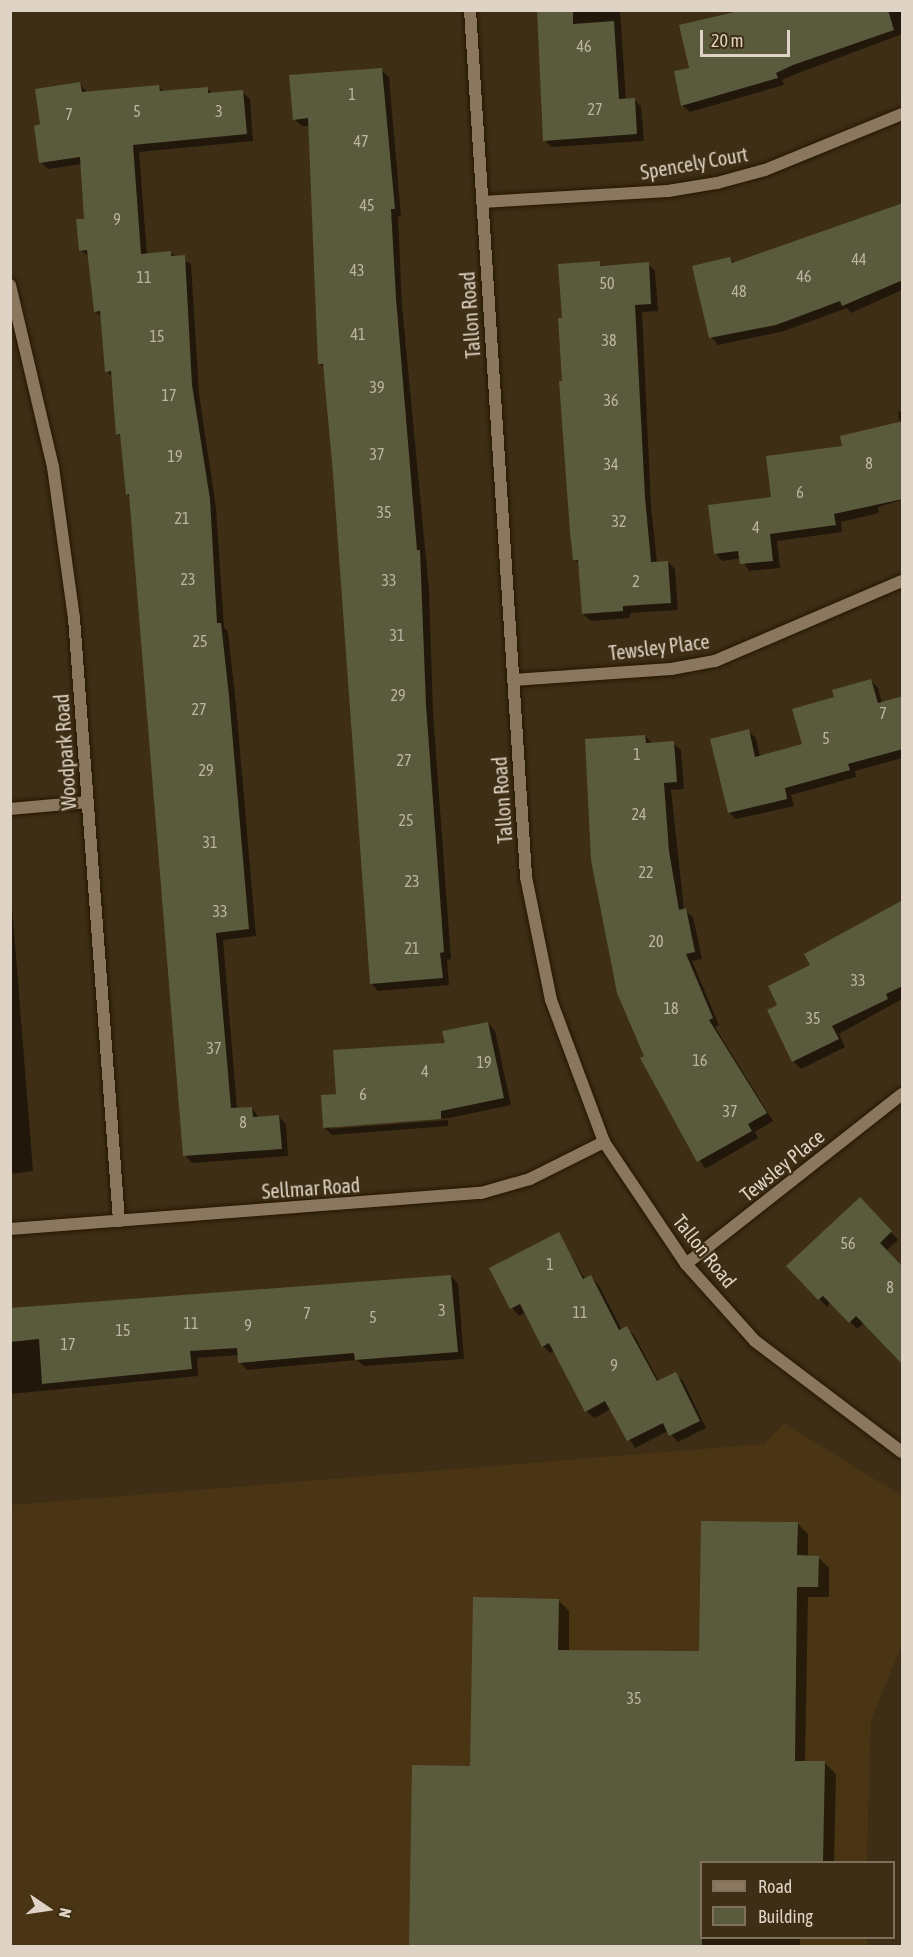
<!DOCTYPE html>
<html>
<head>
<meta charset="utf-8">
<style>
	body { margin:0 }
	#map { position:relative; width:913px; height:1957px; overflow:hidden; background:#3e2e15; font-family:"Asap Condensed",sans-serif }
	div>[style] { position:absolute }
	.built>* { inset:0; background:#493414 }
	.shadow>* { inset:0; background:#0007 }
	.building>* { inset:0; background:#5a5a3c }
	.roads { filter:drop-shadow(0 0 2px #251600) drop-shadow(0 0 2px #251600) }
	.street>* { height:12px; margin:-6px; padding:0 6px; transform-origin:6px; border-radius:6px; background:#8a775d }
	span { translate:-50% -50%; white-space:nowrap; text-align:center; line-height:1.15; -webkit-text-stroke:4.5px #3e2e15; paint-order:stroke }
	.number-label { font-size:16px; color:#bdb5a3 }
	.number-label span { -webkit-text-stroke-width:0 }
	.street-label { font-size:20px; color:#ded3c5 }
	.frame { position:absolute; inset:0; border:12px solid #ded3c5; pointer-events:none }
	.legend { position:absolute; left:700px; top:1861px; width:195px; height:78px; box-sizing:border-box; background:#3e2e15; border:2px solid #7e705b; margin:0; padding:8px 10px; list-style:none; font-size:18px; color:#ded3c5 }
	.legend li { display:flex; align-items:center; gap:12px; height:30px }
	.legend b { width:30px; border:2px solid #7e705b }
	.north { position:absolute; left:18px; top:1879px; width:60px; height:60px; -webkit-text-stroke:4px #3e2e15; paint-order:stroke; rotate:103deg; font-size:16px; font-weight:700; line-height:24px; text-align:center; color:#ded3c5 }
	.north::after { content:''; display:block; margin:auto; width:21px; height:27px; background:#ded3c5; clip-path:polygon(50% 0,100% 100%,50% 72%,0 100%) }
	.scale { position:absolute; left:700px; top:30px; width:90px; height:27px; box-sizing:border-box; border:3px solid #ded3c5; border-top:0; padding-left:8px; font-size:18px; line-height:21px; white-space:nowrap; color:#ded3c5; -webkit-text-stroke:4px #3e2e15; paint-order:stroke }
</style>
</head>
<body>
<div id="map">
	<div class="built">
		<div style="clip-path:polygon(784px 1423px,902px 1496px,902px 1645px,871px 1720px,867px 1862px,702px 1862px,702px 1938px,867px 1938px,867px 1946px,11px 1946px,11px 1505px,764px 1444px)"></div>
	</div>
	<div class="shadow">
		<div style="clip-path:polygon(538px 10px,620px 10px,626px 100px,634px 99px,641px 107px,644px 141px,552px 147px,544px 140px)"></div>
		<div style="clip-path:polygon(743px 10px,902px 10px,902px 34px,801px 72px,782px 80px,784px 85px,690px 112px,682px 105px,691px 69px)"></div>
		<div style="clip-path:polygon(381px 70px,389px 77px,401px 216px,398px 216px,402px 306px,429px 590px,433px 713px,451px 959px,447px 960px,449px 985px,378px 991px,371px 983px,341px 550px,325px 369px,320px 364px,309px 126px,302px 126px,294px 119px)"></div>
		<div style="clip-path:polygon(80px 84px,88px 93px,159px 87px,164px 92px,207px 88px,213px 94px,242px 92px,250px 99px,253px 141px,139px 152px,147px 255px,171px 253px,191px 264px,199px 394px,216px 508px,224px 627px,228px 632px,236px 705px,256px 936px,223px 940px,237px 1109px,252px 1108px,259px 1118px,279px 1117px,286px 1124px,288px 1156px,192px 1163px,185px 1155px,131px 498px,127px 494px,122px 438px,118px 434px,113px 378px,107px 371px,102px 318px,95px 311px,90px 257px,80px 250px,86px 220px,82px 164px,48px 169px,41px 162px,42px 126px)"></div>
		<div style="clip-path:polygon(902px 204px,902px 290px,851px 313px,847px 308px,784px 331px,718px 345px,711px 337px,730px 258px,735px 264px)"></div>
		<div style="clip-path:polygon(648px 264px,655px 271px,658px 311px,642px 312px,651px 506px,657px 563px,668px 562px,675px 569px,678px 610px,630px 613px,630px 618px,591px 621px,583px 614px,580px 565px,575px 559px,560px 266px)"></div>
		<div style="clip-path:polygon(902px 411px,902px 500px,878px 507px,879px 513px,841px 522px,842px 532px,777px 541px,780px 568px,749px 571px,741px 558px,722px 561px,715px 553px,773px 499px,844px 447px,900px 423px,898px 412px)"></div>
		<div style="clip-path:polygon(870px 680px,878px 688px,882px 703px,902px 698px,902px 758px,855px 771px,856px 777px,791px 795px,794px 806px,736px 819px,729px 812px,748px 731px,756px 738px,760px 757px,803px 745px,836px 698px)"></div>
		<div style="clip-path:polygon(645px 736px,653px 744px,673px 743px,681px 750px,684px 789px,671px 790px,684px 910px,693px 917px,702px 959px,692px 961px,719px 1025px,715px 1027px,773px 1121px,755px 1132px,758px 1138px,705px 1169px,642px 1059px,646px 1057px)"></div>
		<div style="clip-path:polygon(10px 880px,33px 1171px,10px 1174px)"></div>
		<div style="clip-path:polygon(902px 903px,902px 999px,839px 1034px,845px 1047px,801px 1069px,793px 1061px,779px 1005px,812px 966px)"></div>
		<div style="clip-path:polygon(488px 1023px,495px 1031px,511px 1105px,449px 1118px,329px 1126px,329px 1129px,448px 1120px,448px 1126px,332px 1135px,324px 1127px,338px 1096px)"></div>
		<div style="clip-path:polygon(860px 1199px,898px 1240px,886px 1251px,865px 1322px,857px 1329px,831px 1302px,827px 1307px,789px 1267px)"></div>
		<div style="clip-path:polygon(558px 1234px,585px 1279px,591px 1277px,598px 1284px,622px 1330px,627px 1328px,634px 1335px,659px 1382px,675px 1374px,683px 1381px,706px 1428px,678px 1442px,668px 1431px,635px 1448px,611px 1409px,594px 1418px,586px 1411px,554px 1351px,550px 1353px,543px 1346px,526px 1312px,519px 1316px,512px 1308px,491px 1268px)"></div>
		<div style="clip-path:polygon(451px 1276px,458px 1284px,464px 1359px,364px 1366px,357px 1360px,247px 1370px,240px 1362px,239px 1355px,197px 1358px,198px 1376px,10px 1394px,10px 1310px)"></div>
		<div style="clip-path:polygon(797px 1523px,808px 1534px,808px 1557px,818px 1557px,829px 1568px,829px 1597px,808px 1597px,805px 1762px,825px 1763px,836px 1774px,834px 1862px,702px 1862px,702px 1938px,800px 1938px,800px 1946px,411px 1946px,472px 1767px,558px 1600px,569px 1611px,569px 1651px,700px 1653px)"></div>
	</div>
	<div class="building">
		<div style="clip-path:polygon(537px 10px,573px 10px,573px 24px,614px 21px,619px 99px,635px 98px,637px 134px,543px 141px)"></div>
		<div style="clip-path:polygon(743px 10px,888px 10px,894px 30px,793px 65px,776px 73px,778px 78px,681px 106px,674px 71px,689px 68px,679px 25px)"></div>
		<div style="clip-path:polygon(382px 68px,395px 209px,391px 209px,396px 298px,417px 550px,420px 550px,426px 705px,444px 952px,440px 953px,443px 978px,370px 984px,333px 474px,323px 364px,318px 364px,308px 118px,293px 120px,289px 75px)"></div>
		<div style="clip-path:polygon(80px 82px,82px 92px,159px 85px,160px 91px,208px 87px,208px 93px,243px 90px,247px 134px,133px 145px,141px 254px,171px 251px,171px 256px,185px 255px,192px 385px,210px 499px,217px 623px,221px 623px,229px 696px,249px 929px,216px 933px,231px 1108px,252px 1107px,253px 1117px,279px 1115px,282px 1149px,183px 1156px,129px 494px,126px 495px,120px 434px,116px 435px,111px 371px,105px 372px,100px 311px,94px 312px,87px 250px,79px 251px,76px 219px,84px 219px,80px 157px,39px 163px,34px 126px,40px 124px,35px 89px)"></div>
		<div style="clip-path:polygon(903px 203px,903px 280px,842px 306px,840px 301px,776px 325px,709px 338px,692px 266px,730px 257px,732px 263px)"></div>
		<div style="clip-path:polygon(600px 261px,600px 266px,649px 262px,651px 304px,635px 305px,645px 497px,651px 562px,668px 561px,671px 603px,623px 606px,623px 611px,582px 614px,578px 560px,573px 560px,570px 532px,559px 381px,562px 381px,558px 318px,562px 318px,558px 264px)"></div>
		<div style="clip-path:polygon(903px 421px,903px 499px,834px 514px,836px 525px,770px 534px,773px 561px,740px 564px,738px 551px,714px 554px,708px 505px,771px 497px,766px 456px,842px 446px,840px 436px)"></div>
		<div style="clip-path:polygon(871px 679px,878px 703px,903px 696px,903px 749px,848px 764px,850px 770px,785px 788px,787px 799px,728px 813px,710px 739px,749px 729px,755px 757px,802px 744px,792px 709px,834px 697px,832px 690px)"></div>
		<div style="clip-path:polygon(645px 735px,646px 743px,674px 741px,677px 782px,664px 783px,669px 851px,679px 910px,686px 908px,695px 952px,686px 954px,713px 1018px,709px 1020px,767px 1113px,748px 1124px,752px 1131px,697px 1162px,640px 1058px,644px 1056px,617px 993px,591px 860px,585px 739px)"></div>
		<div style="clip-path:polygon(903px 900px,903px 986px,886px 994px,888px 999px,832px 1026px,839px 1039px,792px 1062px,767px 1010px,777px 1005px,768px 986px,810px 965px,804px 954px)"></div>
		<div style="clip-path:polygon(488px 1022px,504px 1098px,441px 1111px,441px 1119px,323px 1128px,321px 1095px,336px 1094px,333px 1050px,445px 1043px,442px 1031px)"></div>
		<div style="clip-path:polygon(860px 1197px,892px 1231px,880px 1243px,903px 1267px,903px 1365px,856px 1316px,849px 1323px,823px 1296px,818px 1300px,786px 1266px)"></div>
		<div style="clip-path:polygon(559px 1232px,583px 1279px,591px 1275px,619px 1330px,627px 1326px,657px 1381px,676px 1372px,700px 1421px,669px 1436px,663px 1423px,627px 1441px,605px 1401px,585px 1412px,549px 1343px,542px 1347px,520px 1304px,510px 1309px,489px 1268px)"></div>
		<div style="clip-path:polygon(451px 1275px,458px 1352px,355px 1360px,354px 1353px,238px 1363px,237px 1348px,190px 1351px,192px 1369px,42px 1384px,39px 1339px,10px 1342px,10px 1308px)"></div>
		<div style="clip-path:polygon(701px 1521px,798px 1522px,797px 1555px,819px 1556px,818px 1587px,797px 1587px,795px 1761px,825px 1761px,823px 1863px,702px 1863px,702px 1947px,409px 1947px,412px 1765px,470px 1766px,473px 1597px,559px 1599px,558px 1650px,699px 1651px)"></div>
	</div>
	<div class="roads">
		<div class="street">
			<div style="left:470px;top:10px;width:869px;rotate:86.3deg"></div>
			<div style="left:526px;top:877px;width:126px;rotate:78.5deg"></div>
			<div style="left:551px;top:1000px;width:152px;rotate:69.5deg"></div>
			<div style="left:604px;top:1142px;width:147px;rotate:56.1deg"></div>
			<div style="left:686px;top:1264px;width:103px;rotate:48.1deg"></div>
			<div style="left:755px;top:1341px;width:184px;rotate:37.1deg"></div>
			<div style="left:482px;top:202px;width:186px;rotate:-3.4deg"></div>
			<div style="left:668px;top:191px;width:50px;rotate:-9.3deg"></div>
			<div style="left:717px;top:183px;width:50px;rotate:-15.2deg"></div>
			<div style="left:765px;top:170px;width:148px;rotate:-22.2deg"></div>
			<div style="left:10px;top:285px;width:187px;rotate:76.7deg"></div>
			<div style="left:53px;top:467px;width:152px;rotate:82.1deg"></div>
			<div style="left:74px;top:618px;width:605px;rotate:85.73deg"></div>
			<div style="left:513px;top:680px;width:158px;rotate:-4deg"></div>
			<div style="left:671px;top:669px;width:45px;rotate:-10.3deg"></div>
			<div style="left:715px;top:661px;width:203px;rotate:-23.2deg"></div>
			<div style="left:10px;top:809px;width:78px;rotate:-5.1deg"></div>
			<div style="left:10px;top:1229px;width:472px;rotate:-4.4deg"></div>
			<div style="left:481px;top:1193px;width:51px;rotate:-15.9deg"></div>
			<div style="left:530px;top:1179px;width:83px;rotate:-26.6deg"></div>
			<div style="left:686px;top:1264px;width:275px;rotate:-38.2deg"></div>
		</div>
	</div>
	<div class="number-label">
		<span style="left:584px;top:46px">46</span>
		<span style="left:352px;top:94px">1</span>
		<span style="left:595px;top:109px">27</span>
		<span style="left:137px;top:111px">5</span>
		<span style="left:219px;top:111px">3</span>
		<span style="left:69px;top:114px">7</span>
		<span style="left:361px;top:141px">47</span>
		<span style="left:367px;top:205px">45</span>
		<span style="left:117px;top:219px">9</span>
		<span style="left:859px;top:259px">44</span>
		<span style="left:357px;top:270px">43</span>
		<span style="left:804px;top:276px">46</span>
		<span style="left:144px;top:277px">11</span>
		<span style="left:607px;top:283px">50</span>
		<span style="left:739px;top:291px">48</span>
		<span style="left:358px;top:334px">41</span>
		<span style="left:157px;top:336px">15</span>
		<span style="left:609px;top:340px">38</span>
		<span style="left:377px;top:387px">39</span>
		<span style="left:169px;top:395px">17</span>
		<span style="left:611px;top:400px">36</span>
		<span style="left:377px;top:454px">37</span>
		<span style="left:175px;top:456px">19</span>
		<span style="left:869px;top:463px">8</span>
		<span style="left:611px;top:464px">34</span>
		<span style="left:800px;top:492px">6</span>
		<span style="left:384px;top:512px">35</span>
		<span style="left:182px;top:518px">21</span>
		<span style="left:619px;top:521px">32</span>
		<span style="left:756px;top:527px">4</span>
		<span style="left:188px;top:579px">23</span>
		<span style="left:389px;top:580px">33</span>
		<span style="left:636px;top:581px">2</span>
		<span style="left:397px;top:635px">31</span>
		<span style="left:200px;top:641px">25</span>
		<span style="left:398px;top:695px">29</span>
		<span style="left:199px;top:709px">27</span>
		<span style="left:883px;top:713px">7</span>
		<span style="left:826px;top:738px">5</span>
		<span style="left:637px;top:754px">1</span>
		<span style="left:404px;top:760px">27</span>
		<span style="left:206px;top:770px">29</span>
		<span style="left:639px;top:814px">24</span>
		<span style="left:406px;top:820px">25</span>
		<span style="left:210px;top:842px">31</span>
		<span style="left:646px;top:872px">22</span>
		<span style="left:412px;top:881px">23</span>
		<span style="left:220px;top:911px">33</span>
		<span style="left:656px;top:941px">20</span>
		<span style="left:412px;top:948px">21</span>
		<span style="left:858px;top:980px">33</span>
		<span style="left:671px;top:1008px">18</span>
		<span style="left:813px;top:1018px">35</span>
		<span style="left:214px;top:1048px">37</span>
		<span style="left:700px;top:1060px">16</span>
		<span style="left:484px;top:1062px">19</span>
		<span style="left:425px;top:1071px">4</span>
		<span style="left:363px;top:1094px">6</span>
		<span style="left:730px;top:1111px">37</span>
		<span style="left:243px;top:1122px">8</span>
		<span style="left:848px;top:1243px">56</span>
		<span style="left:550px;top:1264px">1</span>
		<span style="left:890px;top:1287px">8</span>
		<span style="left:442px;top:1310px">3</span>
		<span style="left:580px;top:1312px">11</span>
		<span style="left:307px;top:1313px">7</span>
		<span style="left:373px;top:1317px">5</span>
		<span style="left:191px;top:1323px">11</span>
		<span style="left:248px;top:1325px">9</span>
		<span style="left:123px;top:1330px">15</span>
		<span style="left:68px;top:1344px">17</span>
		<span style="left:614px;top:1365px">9</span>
		<span style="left:634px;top:1698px">35</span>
	</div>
	<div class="street-label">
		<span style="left:694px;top:163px;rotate:-10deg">Spencely Court</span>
		<span style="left:470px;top:315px;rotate:-94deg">Tallon Road</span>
		<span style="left:659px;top:647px;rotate:-7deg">Tewsley Place</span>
		<span style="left:65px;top:752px;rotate:-94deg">Woodpark Road</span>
		<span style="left:502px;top:800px;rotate:-94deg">Tallon Road</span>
		<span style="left:782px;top:1165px;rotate:-39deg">Tewsley Place</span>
		<span style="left:311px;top:1188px;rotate:-4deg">Sellmar Road</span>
		<span style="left:705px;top:1251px;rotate:51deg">Tallon Road</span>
	</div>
	<div class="frame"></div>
	<ul class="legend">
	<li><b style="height:8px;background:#8a775d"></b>Road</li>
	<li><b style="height:16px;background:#5a5a3c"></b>Building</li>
	</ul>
	<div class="north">N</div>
	<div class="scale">20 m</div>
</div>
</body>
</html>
